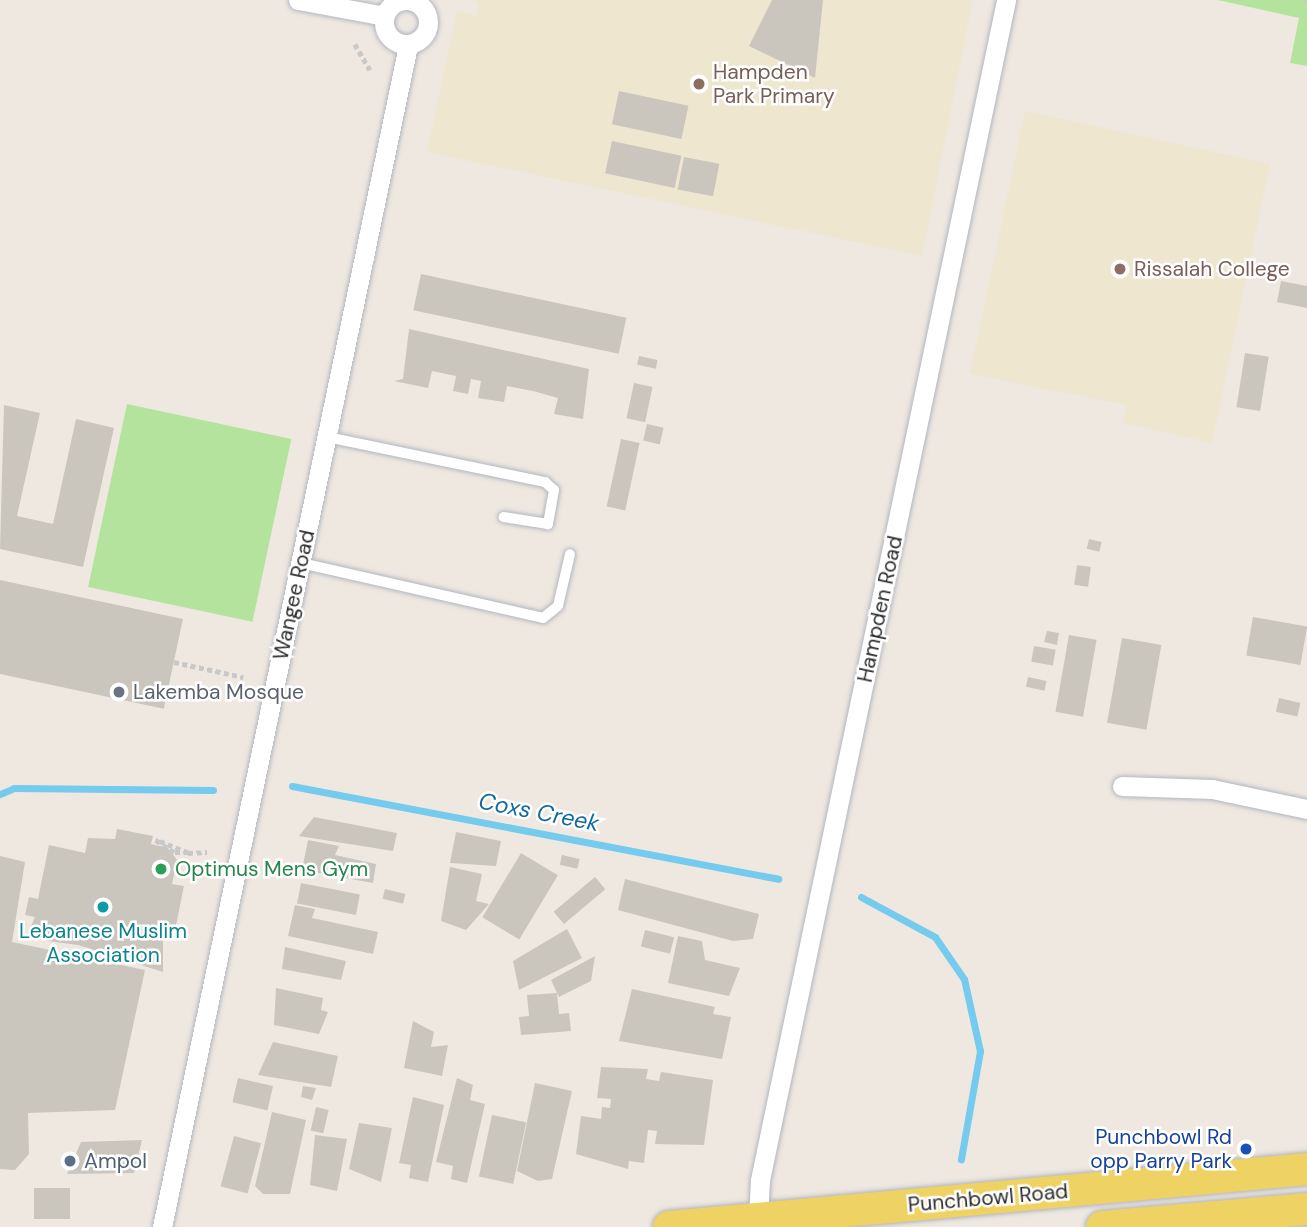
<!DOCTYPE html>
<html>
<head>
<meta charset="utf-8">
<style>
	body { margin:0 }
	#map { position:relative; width:1307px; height:1227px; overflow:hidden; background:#eee8e0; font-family:"DM Sans",sans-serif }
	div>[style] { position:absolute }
	.education>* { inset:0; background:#efe6d0 }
	.green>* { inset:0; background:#b4e39e; transform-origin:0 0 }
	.stream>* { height:7px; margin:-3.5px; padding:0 3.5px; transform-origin:3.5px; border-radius:3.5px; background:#75cbee }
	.building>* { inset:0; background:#cac6be; transform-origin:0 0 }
	.path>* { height:4.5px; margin-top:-2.25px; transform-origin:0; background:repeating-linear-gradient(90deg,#c8c8c8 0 5px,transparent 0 8.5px) }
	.roads { filter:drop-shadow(0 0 2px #b3b6c0) drop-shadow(0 0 2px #b3b6c0) }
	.service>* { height:10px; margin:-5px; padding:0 5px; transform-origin:5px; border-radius:5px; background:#fff }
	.minor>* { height:19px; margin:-9.5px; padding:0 9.5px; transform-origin:9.5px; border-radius:9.5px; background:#fff }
	.minor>.ring { margin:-9.5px; padding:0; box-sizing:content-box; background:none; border:19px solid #fff; border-radius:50% }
	.primary>* { height:32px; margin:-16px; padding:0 16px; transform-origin:16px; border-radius:16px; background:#efd264 }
	.dots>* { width:19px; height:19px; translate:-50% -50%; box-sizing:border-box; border:4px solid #fff; border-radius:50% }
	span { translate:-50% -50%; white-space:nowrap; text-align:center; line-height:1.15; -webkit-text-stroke:5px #fff; paint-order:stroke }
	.education-label { font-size:21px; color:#785e54 }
	.left { translate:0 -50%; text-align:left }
	.street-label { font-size:21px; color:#2d2d2d }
	.worship-label { font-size:21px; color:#5b616d }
	.leisure-label { font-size:21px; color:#27864d }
	.culture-label { font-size:21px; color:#0d838f }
	.transit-label { font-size:21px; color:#164399 }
	.right { translate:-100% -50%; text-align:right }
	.service-label { font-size:21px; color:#4e5e75 }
	.water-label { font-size:23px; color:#0f6a9f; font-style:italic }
</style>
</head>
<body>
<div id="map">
	<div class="education">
		<div style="clip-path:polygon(472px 0,973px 0,922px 256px,427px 152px,457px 10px,477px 17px,478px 2px)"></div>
		<div style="clip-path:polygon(1025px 111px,1270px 164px,1212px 443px,1123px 423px,1126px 405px,970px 374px)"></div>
	</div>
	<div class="green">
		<div style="clip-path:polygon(1218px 0,1307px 0,1307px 66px,1290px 63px,1299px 18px)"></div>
		<div style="left:127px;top:404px;width:168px;height:187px;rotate:12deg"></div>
	</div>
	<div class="stream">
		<div style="left:292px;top:786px;width:495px;rotate:10.8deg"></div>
		<div style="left:0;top:794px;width:15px;rotate:-23deg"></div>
		<div style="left:14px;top:788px;width:199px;rotate:0.6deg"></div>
		<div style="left:861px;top:897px;width:84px;rotate:28.4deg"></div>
		<div style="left:935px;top:937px;width:51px;rotate:55.4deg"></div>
		<div style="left:964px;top:979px;width:74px;rotate:77.5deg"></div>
		<div style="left:980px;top:1051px;width:110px;rotate:100deg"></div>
	</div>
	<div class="building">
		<div style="clip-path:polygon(772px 0,823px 0,815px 78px,749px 46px)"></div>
		<div style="left:619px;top:91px;width:71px;height:34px;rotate:12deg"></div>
		<div style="left:612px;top:141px;width:71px;height:33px;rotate:12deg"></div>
		<div style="left:684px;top:157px;width:36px;height:33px;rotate:11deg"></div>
		<div style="left:421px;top:274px;width:210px;height:37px;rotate:12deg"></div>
		<div style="clip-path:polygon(1281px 281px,1307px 286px,1307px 308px,1277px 302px)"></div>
		<div style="clip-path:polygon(409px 329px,589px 369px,583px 419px,554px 414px,558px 398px,533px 391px,507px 386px,504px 402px,478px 398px,481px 381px,471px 379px,468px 394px,453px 391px,456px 376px,432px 371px,428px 388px,394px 381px,403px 379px)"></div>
		<div style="left:1245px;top:353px;width:24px;height:55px;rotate:9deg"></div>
		<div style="left:639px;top:356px;width:19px;height:9px;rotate:12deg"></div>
		<div style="left:634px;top:383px;width:19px;height:36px;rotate:12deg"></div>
		<div style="clip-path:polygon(4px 405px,40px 413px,17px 516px,53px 524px,76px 419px,114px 428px,83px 567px,0 549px)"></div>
		<div style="left:647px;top:424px;width:17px;height:17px;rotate:13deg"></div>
		<div style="left:621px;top:439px;width:19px;height:69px;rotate:12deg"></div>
		<div style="left:1089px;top:539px;width:13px;height:10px;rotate:13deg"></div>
		<div style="left:1077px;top:565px;width:14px;height:20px;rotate:8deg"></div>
		<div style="left:0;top:580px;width:187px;height:92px;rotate:12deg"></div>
		<div style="left:1253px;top:617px;width:55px;height:39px;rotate:10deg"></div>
		<div style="clip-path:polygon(1047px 631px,1059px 633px,1057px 645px,1044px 642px)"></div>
		<div style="left:1069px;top:635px;width:28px;height:78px;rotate:10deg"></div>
		<div style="left:1122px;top:638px;width:40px;height:86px;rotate:10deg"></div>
		<div style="left:1034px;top:646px;width:22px;height:16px;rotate:10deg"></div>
		<div style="left:1028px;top:677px;width:19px;height:10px;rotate:12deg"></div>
		<div style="left:1279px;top:698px;width:22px;height:14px;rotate:13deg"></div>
		<div style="clip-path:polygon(314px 817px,397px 833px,393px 851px,299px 836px)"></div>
		<div style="clip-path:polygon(117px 829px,153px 836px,151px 844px,168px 848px,177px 860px,172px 884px,184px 886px,173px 940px,163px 937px,163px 972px,78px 945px,26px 938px,35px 917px,25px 915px,29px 897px,38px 899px,49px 845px,85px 853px,88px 838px,115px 839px)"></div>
		<div style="clip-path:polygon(456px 832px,501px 841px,496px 866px,450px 863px)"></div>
		<div style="clip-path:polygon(308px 840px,339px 846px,335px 855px,376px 864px,373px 883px,302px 870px)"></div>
		<div style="left:521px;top:853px;width:43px;height:75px;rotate:31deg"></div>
		<div style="left:562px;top:855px;width:18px;height:10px;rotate:13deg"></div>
		<div style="clip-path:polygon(0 856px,25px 862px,12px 942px,145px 970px,115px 1110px,28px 1113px,29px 1154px,15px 1170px,0 1169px)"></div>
		<div style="clip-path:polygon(450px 867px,482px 874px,476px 901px,489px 904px,466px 930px,441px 921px)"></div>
		<div style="left:595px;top:877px;width:16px;height:54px;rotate:50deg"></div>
		<div style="clip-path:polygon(625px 879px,759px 914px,753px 939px,733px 941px,618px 910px)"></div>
		<div style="left:301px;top:883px;width:60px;height:21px;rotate:11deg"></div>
		<div style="left:385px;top:889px;width:21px;height:10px;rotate:14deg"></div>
		<div style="clip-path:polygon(295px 905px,315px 909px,312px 918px,378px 932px,373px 954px,288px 936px)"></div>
		<div style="clip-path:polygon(567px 929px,582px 958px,519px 990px,513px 961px)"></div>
		<div style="left:645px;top:930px;width:30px;height:17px;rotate:14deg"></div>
		<div style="clip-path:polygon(678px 936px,702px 941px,705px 960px,740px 968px,729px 996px,668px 983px)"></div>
		<div style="clip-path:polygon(285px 947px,346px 961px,341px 980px,282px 969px)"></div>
		<div style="clip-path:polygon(595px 956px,591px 981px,559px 997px,551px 980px)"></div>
		<div style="clip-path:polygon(276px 988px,323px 998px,321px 1010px,328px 1012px,319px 1034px,274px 1025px)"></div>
		<div style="clip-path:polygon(632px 989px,715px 1007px,713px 1014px,731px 1017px,722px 1059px,619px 1041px)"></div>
		<div style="clip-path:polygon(557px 993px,559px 1014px,569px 1013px,571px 1031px,521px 1035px,519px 1017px,529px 1016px,527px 995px)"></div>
		<div style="clip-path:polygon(413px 1021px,434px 1032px,431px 1047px,448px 1045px,442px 1076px,404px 1068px)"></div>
		<div style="clip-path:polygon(273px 1042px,338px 1056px,331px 1087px,258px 1075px)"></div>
		<div style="clip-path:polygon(601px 1067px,648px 1069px,646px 1079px,659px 1081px,661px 1072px,713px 1080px,704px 1145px,655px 1144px,657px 1131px,648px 1130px,644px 1163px,629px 1161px,628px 1169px,576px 1154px,581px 1116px,601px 1119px,602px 1107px,610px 1108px,611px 1099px,597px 1098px)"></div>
		<div style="left:238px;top:1078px;width:36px;height:25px;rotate:13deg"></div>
		<div style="clip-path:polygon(457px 1078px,473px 1085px,470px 1100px,485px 1104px,467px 1183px,451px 1179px,453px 1166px,436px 1162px)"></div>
		<div style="clip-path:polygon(535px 1083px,572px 1091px,552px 1179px,538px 1181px,517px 1171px)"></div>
		<div style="clip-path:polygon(303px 1086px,316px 1088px,312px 1100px,301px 1097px)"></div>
		<div style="clip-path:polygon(413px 1097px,444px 1105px,428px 1182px,409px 1178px,411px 1165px,399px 1163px)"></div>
		<div style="left:316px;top:1107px;width:13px;height:24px;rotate:13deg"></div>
		<div style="clip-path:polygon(272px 1112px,306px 1120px,290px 1194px,263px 1194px,255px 1186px)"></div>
		<div style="left:492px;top:1115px;width:35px;height:63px;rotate:12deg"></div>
		<div style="clip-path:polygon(359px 1123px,392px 1128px,381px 1182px,349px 1169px)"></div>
		<div style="clip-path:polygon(315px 1135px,347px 1139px,337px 1191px,310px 1185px)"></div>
		<div style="left:234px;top:1136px;width:28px;height:52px;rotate:15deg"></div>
		<div style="clip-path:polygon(142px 1140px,134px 1173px,67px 1174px,81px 1142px)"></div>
		<div style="left:34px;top:1188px;width:36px;height:31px"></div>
	</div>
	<div class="path">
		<div style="left:1306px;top:0;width:2px;rotate:63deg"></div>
		<div style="left:355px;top:44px;width:30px;rotate:60deg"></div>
		<div style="left:174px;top:662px;width:71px;rotate:12.3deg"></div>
		<div style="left:188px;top:853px;width:35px;rotate:-158deg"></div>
		<div style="left:156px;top:840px;width:23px;rotate:34deg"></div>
		<div style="left:175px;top:853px;width:13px"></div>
		<div style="left:188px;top:853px;width:19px;rotate:-3deg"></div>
	</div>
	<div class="roads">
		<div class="service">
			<div style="left:327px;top:437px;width:223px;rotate:11.7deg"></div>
			<div style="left:545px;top:482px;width:12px;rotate:42deg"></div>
			<div style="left:554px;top:490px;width:35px;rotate:100deg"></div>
			<div style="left:548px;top:524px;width:45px;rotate:-171deg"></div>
			<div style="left:301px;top:563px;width:248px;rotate:12.8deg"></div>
			<div style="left:543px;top:618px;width:19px;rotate:-39deg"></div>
			<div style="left:558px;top:606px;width:53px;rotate:-77deg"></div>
		</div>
		<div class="minor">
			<div style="left:298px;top:0;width:88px;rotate:10.4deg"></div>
			<div class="ring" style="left:384px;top:0;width:25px;height:25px"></div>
			<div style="left:1122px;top:786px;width:90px;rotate:1.9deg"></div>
			<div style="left:1212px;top:789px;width:97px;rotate:11.9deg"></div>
			<div style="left:758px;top:1218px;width:38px;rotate:-87deg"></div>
			<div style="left:760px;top:1180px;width:1205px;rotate:-78.22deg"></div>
			<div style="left:162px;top:1227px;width:1207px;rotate:-78.24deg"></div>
		</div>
		<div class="primary">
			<div style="left:669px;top:1227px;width:641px;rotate:-5.19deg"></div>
			<div style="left:1102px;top:1227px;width:206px;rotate:-5deg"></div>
		</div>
	</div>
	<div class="dots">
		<div style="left:699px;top:84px;background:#8d6e63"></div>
		<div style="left:1120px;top:269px;background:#8d6e63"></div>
		<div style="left:119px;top:692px;background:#6b7280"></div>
		<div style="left:161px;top:869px;background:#2e9e5b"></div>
		<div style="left:103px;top:907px;background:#0f9aa8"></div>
		<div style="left:1246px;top:1149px;background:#1a4fb4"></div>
		<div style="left:70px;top:1161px;background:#5c6f8a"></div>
	</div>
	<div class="education-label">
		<span class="left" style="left:713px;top:84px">Hampden<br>Park Primary</span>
		<span class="left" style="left:1134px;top:269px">Rissalah College</span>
	</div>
	<div class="street-label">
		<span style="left:294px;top:595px;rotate:-78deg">Wangee Road</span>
		<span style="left:880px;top:609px;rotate:-78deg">Hampden Road</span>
		<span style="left:988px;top:1198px;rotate:-5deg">Punchbowl Road</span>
	</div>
	<div class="worship-label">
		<span class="left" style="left:133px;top:692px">Lakemba Mosque</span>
	</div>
	<div class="leisure-label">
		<span class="left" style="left:175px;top:869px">Optimus Mens Gym</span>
	</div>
	<div class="culture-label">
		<span style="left:103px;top:943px">Lebanese Muslim<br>Association</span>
	</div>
	<div class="transit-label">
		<span class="right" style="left:1232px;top:1149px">Punchbowl Rd<br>opp Parry Park</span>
	</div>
	<div class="service-label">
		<span class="left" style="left:84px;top:1161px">Ampol</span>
	</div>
	<div class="water-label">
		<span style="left:539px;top:812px;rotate:11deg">Coxs Creek</span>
	</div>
</div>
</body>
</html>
